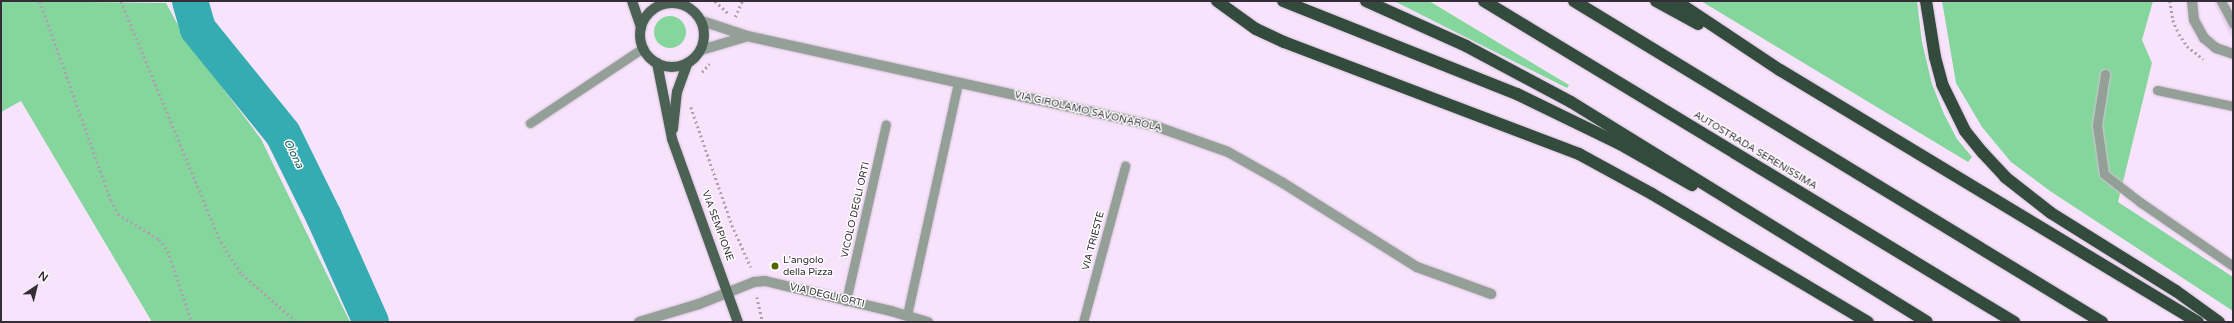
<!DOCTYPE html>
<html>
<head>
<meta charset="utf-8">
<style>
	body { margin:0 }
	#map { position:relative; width:2234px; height:323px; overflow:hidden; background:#f8e3fc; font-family:"Varela Round",sans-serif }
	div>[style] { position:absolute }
	.built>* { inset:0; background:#f0d6f5 }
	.green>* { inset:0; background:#85d69c }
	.round { border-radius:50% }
	.river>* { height:36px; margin:-18px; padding:0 18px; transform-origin:18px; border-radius:18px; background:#35acb2 }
	.path>* { height:2.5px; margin-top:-1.25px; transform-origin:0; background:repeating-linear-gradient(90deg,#af9fb2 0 2px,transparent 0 5px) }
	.roads { filter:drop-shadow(0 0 1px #d5c2d8) drop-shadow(0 0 1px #d5c2d8) }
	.service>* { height:9px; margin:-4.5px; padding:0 4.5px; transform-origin:4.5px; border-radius:4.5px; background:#939f97 }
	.minor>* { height:10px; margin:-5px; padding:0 5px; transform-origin:5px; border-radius:5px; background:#939f97 }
	.primary>* { height:10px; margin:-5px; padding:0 5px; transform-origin:5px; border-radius:5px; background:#4b6154 }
	.primary>.ring { margin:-5px; padding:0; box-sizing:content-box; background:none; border:10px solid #4b6154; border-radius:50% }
	.motorway>* { height:12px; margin:-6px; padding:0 6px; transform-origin:6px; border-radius:6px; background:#324b3c }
	.dots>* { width:11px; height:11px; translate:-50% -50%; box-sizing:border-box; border:2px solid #fff; border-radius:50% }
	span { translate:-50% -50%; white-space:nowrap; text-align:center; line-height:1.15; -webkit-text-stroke:3px #fff; paint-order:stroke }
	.street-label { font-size:10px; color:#342d36 }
	.poi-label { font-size:10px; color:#342d36 }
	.left { translate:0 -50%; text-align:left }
	.water-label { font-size:11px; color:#17585c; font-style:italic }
	.frame { position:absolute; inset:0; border:2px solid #342d36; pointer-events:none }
	.north { position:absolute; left:16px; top:267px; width:40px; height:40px; -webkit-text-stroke:3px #fff; paint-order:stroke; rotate:35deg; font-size:11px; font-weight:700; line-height:16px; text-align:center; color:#342d36 }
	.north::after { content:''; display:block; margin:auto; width:14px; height:18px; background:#342d36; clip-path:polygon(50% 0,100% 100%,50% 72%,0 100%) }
</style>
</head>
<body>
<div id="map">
	<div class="built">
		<div style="clip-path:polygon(2213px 1px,2233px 1px,2233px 37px,2230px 36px)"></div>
	</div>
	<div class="green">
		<div style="clip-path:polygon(1px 1px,166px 3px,185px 38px,261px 139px,350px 322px,152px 322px,21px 101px,1px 112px)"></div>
		<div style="clip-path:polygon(1394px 1px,1429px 1px,1569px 85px,1567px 88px)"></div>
		<div style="clip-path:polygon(1701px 1px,1917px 1px,1922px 42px,1932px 84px,1944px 114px,1957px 139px,1972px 157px,1968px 162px)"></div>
		<div style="clip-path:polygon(1942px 1px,2153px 1px,2142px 40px,2152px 63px,2118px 202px,2233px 277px,2233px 311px,2050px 191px,2011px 162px,1982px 127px,1956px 83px)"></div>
		<div class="round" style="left:654px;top:16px;width:32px;height:32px"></div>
	</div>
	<div class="river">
		<div style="left:190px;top:1px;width:29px;rotate:74deg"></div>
		<div style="left:198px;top:29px;width:135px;rotate:51deg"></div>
		<div style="left:283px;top:134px;width:93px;rotate:63.7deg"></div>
		<div style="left:324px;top:217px;width:115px;rotate:65.9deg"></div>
	</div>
	<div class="path">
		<div style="left:40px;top:1px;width:211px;rotate:70.4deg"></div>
		<div style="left:111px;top:200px;width:16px;rotate:63deg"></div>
		<div style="left:118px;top:214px;width:48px;rotate:31.4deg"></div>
		<div style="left:159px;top:239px;width:15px;rotate:53deg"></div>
		<div style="left:168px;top:251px;width:75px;rotate:71.3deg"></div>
		<div style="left:121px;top:1px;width:261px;rotate:67.5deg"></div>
		<div style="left:221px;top:242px;width:38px;rotate:57deg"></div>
		<div style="left:242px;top:274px;width:73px;rotate:41.1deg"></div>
		<div style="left:715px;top:1px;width:18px;rotate:43deg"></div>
		<div style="left:2170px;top:1px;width:19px;rotate:81deg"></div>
		<div style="left:2173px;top:20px;width:15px;rotate:67deg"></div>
		<div style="left:2179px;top:34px;width:14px;rotate:56deg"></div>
		<div style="left:2187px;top:46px;width:21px;rotate:39deg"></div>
		<div style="left:735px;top:17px;width:17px;rotate:-66deg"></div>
		<div style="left:702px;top:72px;width:11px;rotate:-49deg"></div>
		<div style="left:691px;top:107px;width:125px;rotate:70.8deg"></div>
		<div style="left:732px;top:225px;width:46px;rotate:65.7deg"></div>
		<div style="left:757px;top:297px;width:26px;rotate:77deg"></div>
	</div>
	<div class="roads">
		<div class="service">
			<div style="left:2221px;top:1px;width:26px;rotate:62deg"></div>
			<div style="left:2105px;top:74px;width:52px;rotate:98.9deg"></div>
			<div style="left:2097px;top:125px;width:49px;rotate:81.9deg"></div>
			<div style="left:2104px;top:174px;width:46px;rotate:37.9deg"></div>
			<div style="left:2140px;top:202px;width:113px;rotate:34.5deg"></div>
			<div style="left:2157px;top:90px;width:78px;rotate:11.9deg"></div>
			<div style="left:530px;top:123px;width:136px;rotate:-33.6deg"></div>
			<div style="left:846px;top:301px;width:181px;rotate:-77.3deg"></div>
			<div style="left:907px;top:315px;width:238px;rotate:-77.6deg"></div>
			<div style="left:1083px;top:322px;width:162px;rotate:-74.9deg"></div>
		</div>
		<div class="minor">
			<div style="left:2192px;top:1px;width:19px;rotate:84deg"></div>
			<div style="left:2194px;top:20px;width:21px;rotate:61deg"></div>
			<div style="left:2204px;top:38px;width:16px;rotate:40deg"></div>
			<div style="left:2216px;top:48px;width:18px;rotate:19deg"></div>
			<div style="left:702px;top:21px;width:47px;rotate:18.4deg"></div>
			<div style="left:747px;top:36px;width:418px;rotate:12.4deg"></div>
			<div style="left:1155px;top:126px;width:77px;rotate:19.6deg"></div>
			<div style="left:1228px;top:152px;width:63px;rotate:29.4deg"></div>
			<div style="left:1283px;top:183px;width:158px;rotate:32.1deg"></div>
			<div style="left:1417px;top:267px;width:79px;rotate:20deg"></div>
			<div style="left:701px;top:50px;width:46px;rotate:-16.5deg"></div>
			<div style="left:639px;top:322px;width:63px;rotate:-16.7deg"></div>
			<div style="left:699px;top:304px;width:59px;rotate:-21.8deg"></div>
			<div style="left:754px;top:282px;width:11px;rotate:-5deg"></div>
			<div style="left:765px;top:281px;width:130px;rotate:13.4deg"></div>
			<div style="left:891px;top:311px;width:39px;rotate:17deg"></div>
		</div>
		<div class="primary">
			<div style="left:632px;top:1px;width:28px;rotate:71deg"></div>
			<div class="ring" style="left:640px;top:3px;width:54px;height:54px"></div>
			<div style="left:657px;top:63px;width:77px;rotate:78.8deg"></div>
			<div style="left:672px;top:139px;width:195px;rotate:70.2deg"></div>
			<div style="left:673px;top:129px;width:37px;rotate:-84deg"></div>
			<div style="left:677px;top:92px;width:30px;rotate:-70deg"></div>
		</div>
		<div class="motorway">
			<div style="left:1217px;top:1px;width:48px;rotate:35.7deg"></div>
			<div style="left:1256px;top:29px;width:31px;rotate:25deg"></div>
			<div style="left:1284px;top:42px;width:316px;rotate:20.8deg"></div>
			<div style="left:1579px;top:154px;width:83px;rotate:28.7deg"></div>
			<div style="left:1652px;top:194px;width:251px;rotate:30.7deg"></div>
			<div style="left:1283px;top:1px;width:252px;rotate:21.7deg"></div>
			<div style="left:1517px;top:94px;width:114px;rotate:25.9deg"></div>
			<div style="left:1620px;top:144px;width:83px;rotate:29.7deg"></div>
			<div style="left:1366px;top:1px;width:110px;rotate:24.2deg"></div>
			<div style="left:1466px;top:46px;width:119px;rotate:28.1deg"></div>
			<div style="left:1571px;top:102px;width:418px;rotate:31.7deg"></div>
			<div style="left:1484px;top:1px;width:620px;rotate:31.2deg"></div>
			<div style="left:1574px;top:1px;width:618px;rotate:31.3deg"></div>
			<div style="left:1656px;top:1px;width:48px;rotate:28.7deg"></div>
			<div style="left:1676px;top:1px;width:125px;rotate:33.6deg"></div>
			<div style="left:1780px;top:70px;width:488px;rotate:31.1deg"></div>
			<div style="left:1926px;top:1px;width:57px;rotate:80.9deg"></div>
			<div style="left:1935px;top:57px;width:28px;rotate:75deg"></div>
			<div style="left:1942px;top:84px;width:52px;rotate:63.9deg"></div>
			<div style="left:1965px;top:131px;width:28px;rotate:51deg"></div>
			<div style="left:1983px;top:153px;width:33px;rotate:47deg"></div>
			<div style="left:2005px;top:177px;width:58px;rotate:38deg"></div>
			<div style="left:2051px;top:213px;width:147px;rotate:32deg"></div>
			<div style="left:2176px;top:291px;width:53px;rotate:35.8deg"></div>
		</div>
	</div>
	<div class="dots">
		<div style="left:775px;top:266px;background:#556305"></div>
	</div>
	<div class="street-label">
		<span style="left:1088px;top:112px;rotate:13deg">VIA GIROLAMO SAVONAROLA</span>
		<span style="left:1755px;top:151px;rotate:31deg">AUTOSTRADA SERENISSIMA</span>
		<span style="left:856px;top:210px;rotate:-77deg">VICOLO DEGLI ORTI</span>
		<span style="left:717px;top:226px;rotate:70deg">VIA SEMPIONE</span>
		<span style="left:1094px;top:241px;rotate:-75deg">VIA TRIESTE</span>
		<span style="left:827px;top:296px;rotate:13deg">VIA DEGLI ORTI</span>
	</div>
	<div class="poi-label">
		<span class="left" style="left:783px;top:266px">L'angolo<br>della Pizza</span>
	</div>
	<div class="water-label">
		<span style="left:293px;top:154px;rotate:64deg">Olona</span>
	</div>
	<div class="frame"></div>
	<div class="north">N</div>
</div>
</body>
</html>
